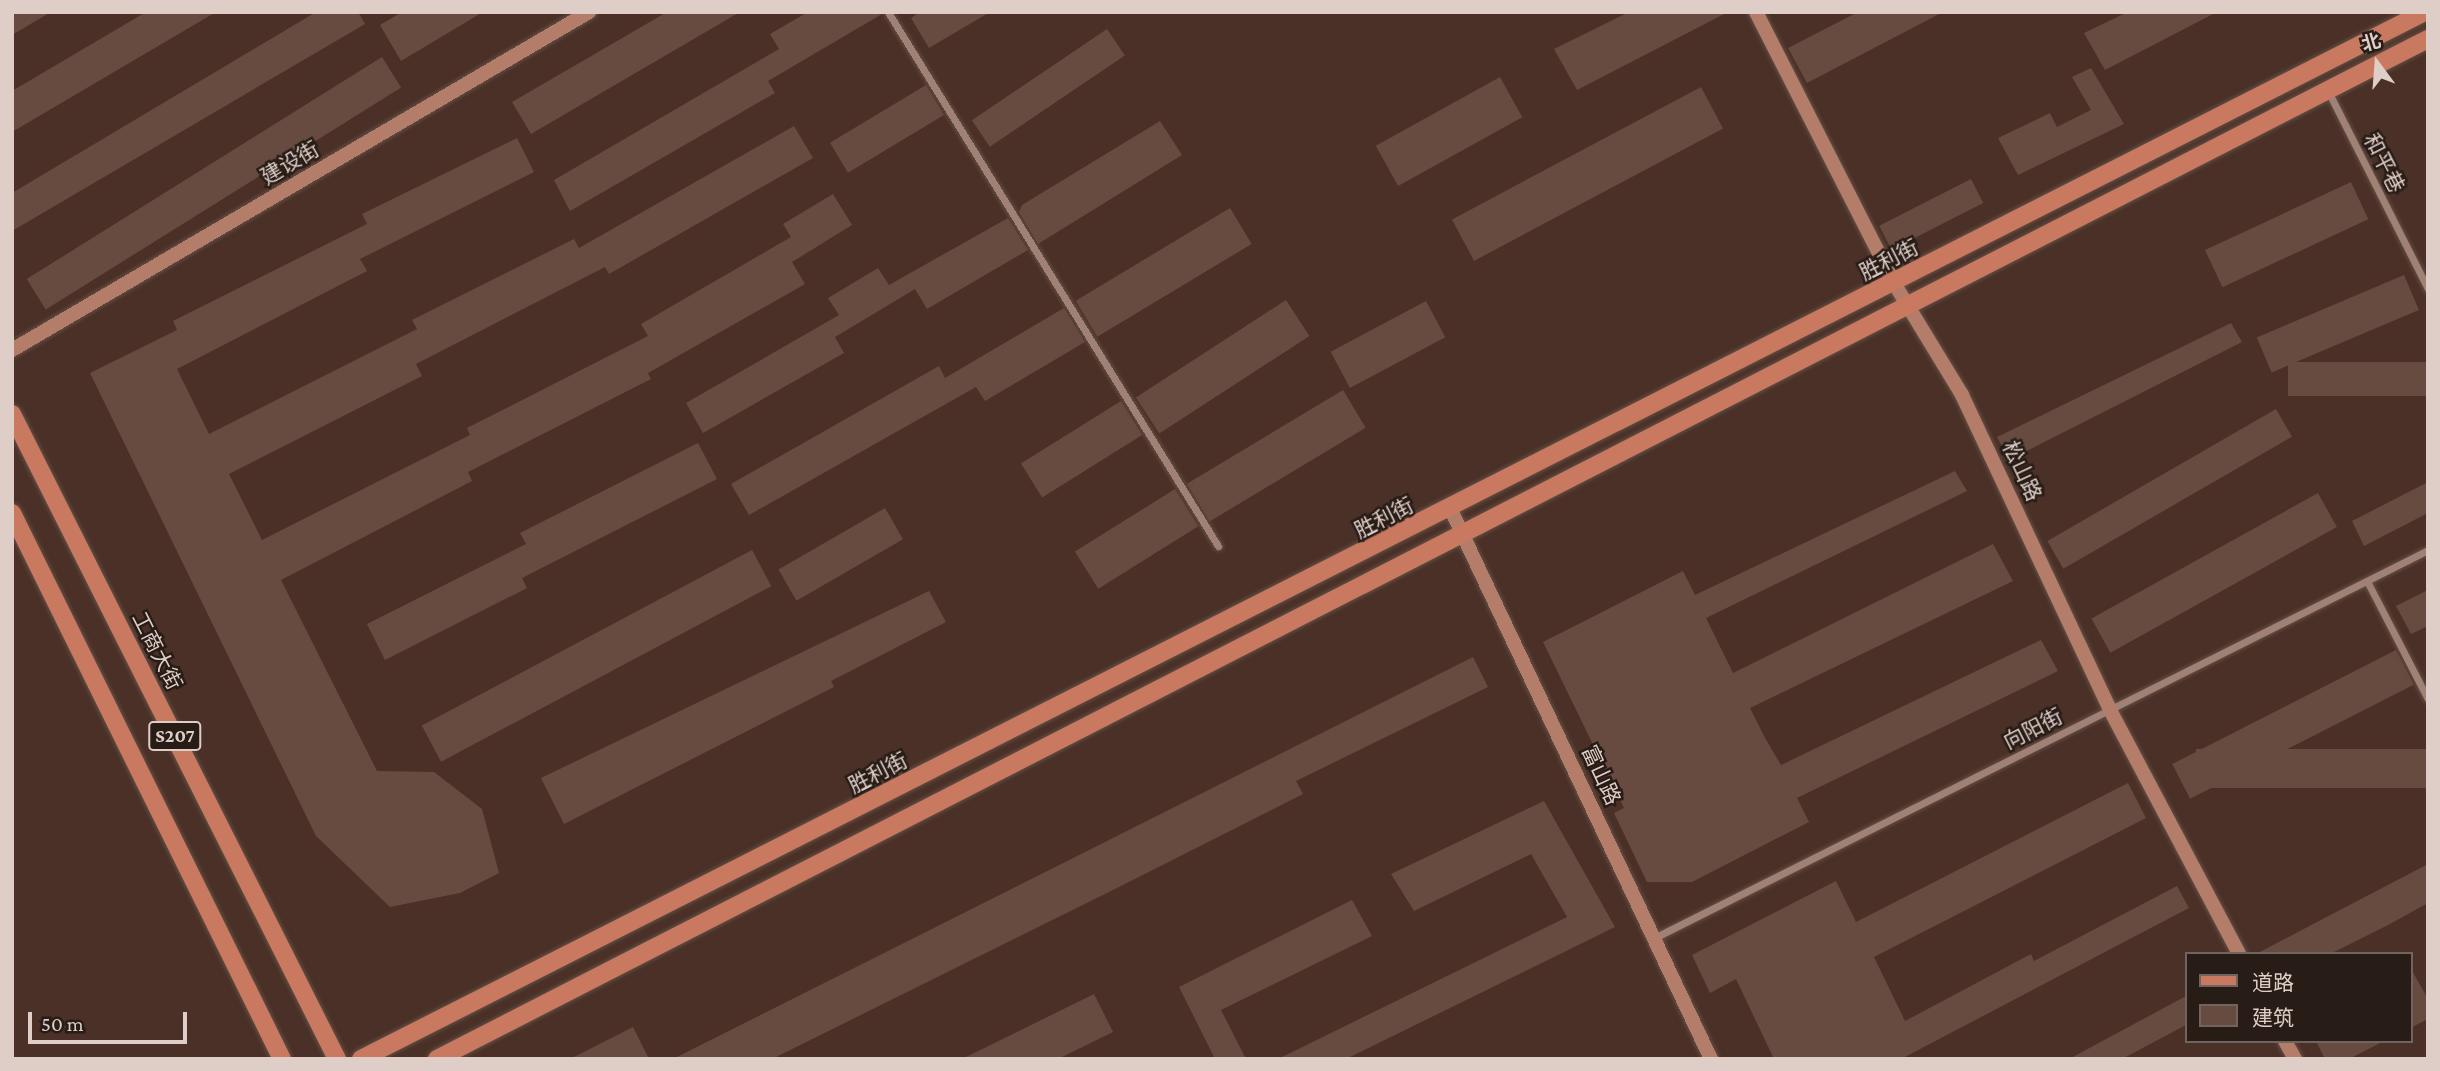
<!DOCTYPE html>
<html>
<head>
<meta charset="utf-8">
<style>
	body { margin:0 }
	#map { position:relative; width:2440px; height:1071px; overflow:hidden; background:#4a3026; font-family:"Crimson Pro","Noto Sans SC",serif }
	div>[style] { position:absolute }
	.building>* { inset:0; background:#674b40; transform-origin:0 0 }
	.roads { filter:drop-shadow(0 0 2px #644f46) drop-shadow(0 0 2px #644f46) }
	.street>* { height:7px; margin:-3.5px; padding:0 3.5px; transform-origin:3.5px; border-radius:3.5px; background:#a08175 }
	.secondary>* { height:14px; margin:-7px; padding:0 7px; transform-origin:7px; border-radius:7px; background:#b47d6a }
	.primary>* { height:18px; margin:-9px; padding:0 9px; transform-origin:9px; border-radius:9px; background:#c87960 }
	span { translate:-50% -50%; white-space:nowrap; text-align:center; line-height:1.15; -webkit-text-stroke:5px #281c17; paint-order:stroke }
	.shield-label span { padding:2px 5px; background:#281c17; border:2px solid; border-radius:5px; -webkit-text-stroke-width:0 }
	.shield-label { font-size:19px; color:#dfcec8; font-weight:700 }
	.street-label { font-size:21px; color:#dfcec8 }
	.frame { position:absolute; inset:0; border:14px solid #dfcec8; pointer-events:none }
	.legend { position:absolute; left:2185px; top:952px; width:228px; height:91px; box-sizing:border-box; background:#281c17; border:2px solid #71635e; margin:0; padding:9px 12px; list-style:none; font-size:21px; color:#dfcec8 }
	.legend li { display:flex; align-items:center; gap:14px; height:35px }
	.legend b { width:35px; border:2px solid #71635e }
	.north { position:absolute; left:2342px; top:28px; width:70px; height:70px; -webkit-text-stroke:5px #281c17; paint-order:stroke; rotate:344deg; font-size:19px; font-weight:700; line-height:28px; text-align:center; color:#dfcec8 }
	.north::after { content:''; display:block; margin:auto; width:24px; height:32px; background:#dfcec8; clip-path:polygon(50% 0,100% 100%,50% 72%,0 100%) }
	.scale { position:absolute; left:28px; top:1012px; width:159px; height:32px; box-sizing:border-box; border:4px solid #dfcec8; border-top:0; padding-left:9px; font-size:21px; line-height:24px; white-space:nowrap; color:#dfcec8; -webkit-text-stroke:5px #281c17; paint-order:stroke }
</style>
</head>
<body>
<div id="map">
	<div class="building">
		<div style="clip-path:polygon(12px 12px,51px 12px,12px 35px)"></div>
		<div style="clip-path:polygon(146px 12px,216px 12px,12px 132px,12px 91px)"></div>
		<div style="clip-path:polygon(316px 12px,358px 12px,365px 24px,12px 231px,12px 193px)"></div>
		<div style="clip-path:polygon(402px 12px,483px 12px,401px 61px,380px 25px)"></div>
		<div style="clip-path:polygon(667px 12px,740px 12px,531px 134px,512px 102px)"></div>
		<div style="clip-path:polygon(808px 12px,882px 14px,768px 81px,775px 93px,570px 211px,554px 180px,779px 49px,770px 34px)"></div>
		<div style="clip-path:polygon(920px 12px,990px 12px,929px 48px,911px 18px)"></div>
		<div style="clip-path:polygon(1629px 12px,1728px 12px,1577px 90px,1554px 49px)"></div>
		<div style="clip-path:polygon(1858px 12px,1943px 12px,1807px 83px,1788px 48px)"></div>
		<div style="clip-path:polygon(2128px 12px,2217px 12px,2105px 70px,2084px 33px)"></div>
		<div style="left:1107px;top:29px;width:32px;height:163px;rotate:56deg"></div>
		<div style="left:382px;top:57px;width:36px;height:419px;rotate:58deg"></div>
		<div style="clip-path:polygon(2091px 68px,2124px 124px,2018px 175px,1998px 138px,2050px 113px,2057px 127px,2091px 110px,2072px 77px)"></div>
		<div style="left:1500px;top:77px;width:46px;height:142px;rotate:61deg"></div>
		<div style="left:926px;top:85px;width:35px;height:112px;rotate:59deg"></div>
		<div style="left:1701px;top:87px;width:47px;height:282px;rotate:62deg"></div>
		<div style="clip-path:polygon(1160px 121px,1182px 155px,1038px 244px,1019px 212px,1022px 205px)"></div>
		<div style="clip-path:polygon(794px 126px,813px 158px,609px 274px,605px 267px,416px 364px,422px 376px,229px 474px,262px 540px,470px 435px,467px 428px,648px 336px,641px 324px,791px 237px,783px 224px,833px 194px,852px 225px,792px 262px,805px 284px,648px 373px,651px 379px,468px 472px,472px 481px,281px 580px,377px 771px,434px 772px,482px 809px,499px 873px,460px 893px,390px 907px,316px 836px,90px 373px,177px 330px,173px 321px,367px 224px,362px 214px,517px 138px,534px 172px,360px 259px,367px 271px,177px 369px,209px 434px,417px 329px,412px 320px,574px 239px,579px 248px)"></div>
		<div style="left:1971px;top:179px;width:27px;height:103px;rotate:63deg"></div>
		<div style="left:2351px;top:182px;width:41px;height:161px;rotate:65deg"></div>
		<div style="left:1230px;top:208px;width:42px;height:180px;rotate:59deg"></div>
		<div style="clip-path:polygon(1008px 218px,1028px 250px,927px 309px,915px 289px,835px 337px,844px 353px,703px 433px,686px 403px,839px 315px,828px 298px,878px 268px,889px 285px)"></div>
		<div style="left:2404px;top:275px;width:38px;height:160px;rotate:67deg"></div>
		<div style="left:1286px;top:300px;width:43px;height:179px;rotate:57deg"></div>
		<div style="left:1426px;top:301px;width:41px;height:108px;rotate:62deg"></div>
		<div style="clip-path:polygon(1064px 308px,1085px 342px,985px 401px,976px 387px,749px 515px,731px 484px,939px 366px,945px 378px)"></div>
		<div style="clip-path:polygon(2231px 323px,2242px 342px,2009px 460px,1997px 437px)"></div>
		<div style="left:2428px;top:362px;width:34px;height:140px;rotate:90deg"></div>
		<div style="left:1343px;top:390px;width:44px;height:182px;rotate:59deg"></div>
		<div style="left:1121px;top:401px;width:40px;height:118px;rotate:58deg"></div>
		<div style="left:2276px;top:409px;width:32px;height:264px;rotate:60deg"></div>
		<div style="clip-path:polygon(698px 443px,717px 479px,522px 578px,527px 588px,385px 660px,367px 624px,526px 544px,520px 533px)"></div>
		<div style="clip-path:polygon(1955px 471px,1967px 491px,1706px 618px,1733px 673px,1993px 544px,2013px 581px,1750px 708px,1765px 738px,1781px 765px,2041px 640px,2058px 671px,1797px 798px,1809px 822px,1692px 882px,1647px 882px,1614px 813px,1624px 808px,1543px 642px,1683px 571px,1695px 595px)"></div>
		<div style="clip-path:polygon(2428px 482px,2428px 513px,2364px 546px,2352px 521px)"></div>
		<div style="left:1175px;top:489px;width:44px;height:118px;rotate:58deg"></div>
		<div style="left:2318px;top:493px;width:39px;height:259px;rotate:61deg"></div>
		<div style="left:885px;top:508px;width:36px;height:123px;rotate:60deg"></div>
		<div style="left:752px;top:550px;width:41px;height:374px;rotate:62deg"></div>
		<div style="clip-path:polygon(2428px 590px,2428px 626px,2411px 634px,2396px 606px)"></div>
		<div style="clip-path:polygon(929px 591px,946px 622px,831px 681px,834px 687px,564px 824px,541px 778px)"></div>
		<div style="left:2396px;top:650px;width:39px;height:251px;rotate:63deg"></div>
		<div style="clip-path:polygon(1473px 657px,1488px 687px,1296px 781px,1303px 794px,1113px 890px,772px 1059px,673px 1059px)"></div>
		<div style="left:2428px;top:749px;width:39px;height:232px;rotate:90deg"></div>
		<div style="clip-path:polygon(2128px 783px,2146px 818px,1874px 957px,1905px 1021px,2031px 954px,2034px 961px,2177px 886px,2189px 908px,1901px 1059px,1774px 1059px,1736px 979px,1710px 993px,1692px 955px,1836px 881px,1856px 922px)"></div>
		<div style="clip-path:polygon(1544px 801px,1615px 927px,1346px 1059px,1278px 1059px,1567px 917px,1531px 854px,1414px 911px,1391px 874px)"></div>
		<div style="clip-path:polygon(2428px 864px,2428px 903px,2390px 924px,2330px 954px,2256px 954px)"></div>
		<div style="clip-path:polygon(1352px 900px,1372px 936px,1221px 1010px,1246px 1059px,1215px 1059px,1179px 987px)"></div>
		<div style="clip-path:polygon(2410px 967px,2428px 999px,2428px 1019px,2410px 1028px)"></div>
		<div style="clip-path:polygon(1094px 994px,1113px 1032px,1058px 1059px,962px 1059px)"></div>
		<div style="clip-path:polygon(2186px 996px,2186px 1025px,2122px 1059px,2069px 1059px)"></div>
		<div style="clip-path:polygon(633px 1027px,649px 1059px,570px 1059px)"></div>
		<div style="clip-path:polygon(2316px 1041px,2384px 1041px,2349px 1059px,2325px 1059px)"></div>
	</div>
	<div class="roads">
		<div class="street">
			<div style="left:888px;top:12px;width:628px;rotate:58.28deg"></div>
			<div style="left:2328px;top:91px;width:222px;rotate:63.2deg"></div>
			<div style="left:2367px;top:581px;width:133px;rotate:62.7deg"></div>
			<div style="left:1654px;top:938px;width:866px;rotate:-26.62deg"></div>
		</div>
		<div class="secondary">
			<div style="left:1756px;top:12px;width:304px;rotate:63deg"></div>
			<div style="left:1894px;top:283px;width:131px;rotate:58.7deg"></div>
			<div style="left:1962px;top:395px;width:348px;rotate:64.8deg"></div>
			<div style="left:2110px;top:710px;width:276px;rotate:62.1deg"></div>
			<div style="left:12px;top:350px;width:669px;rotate:-30.36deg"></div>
			<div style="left:1451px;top:510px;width:607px;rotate:64.66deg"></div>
			<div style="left:2285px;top:1041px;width:21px;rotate:61deg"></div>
		</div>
		<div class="primary">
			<div style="left:12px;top:414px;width:722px;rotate:63.26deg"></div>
			<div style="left:12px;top:513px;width:609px;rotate:63.69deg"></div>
			<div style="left:361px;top:1059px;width:2314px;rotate:-26.9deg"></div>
			<div style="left:437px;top:1059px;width:2237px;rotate:-27.13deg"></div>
		</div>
	</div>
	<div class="shield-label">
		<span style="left:175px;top:736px">S207</span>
	</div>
	<div class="street-label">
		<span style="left:290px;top:163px;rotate:-30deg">建设街</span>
		<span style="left:2384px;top:163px;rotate:63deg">和平巷</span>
		<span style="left:1889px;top:260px;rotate:-27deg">胜利街</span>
		<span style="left:2022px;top:471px;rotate:65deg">松山路</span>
		<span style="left:1384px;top:518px;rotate:-27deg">胜利街</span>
		<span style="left:157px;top:651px;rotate:63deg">工商大街</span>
		<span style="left:2033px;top:729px;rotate:-27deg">向阳街</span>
		<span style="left:878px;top:773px;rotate:-27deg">胜利街</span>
		<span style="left:1601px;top:775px;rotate:65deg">富山路</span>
	</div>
	<div class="frame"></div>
	<ul class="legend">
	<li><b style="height:9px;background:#c87960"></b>道路</li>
	<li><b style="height:19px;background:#674b40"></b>建筑</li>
	</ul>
	<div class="north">北</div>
	<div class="scale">50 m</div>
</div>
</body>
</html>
